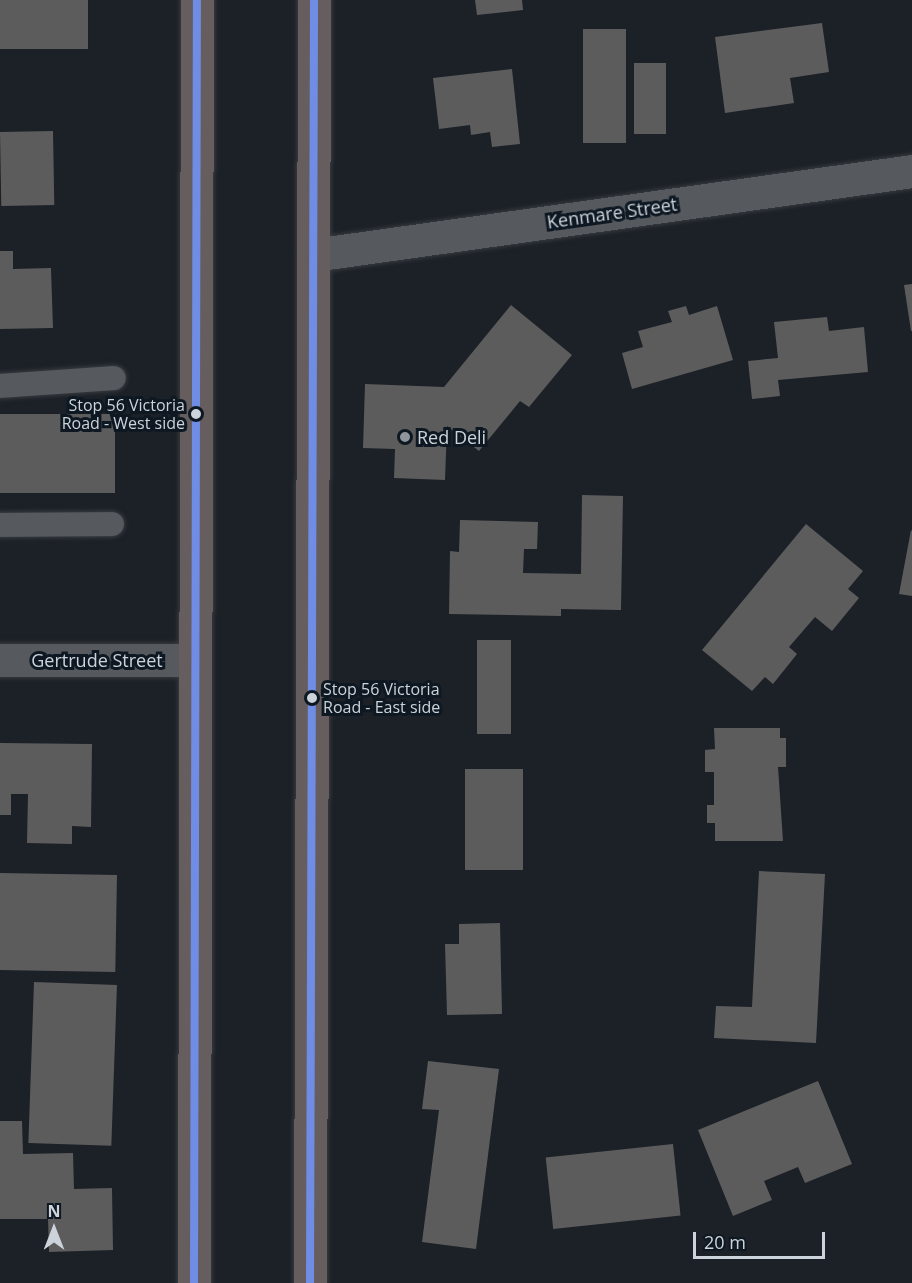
<!DOCTYPE html>
<html>
<head>
<meta charset="utf-8">
<style>
	body { margin:0 }
	#map { position:relative; width:912px; height:1283px; overflow:hidden; background:#1c2127; font-family:"Open Sans",sans-serif }
	div>[style] { position:absolute }
	.building>* { inset:0; background:#5d5c5d; transform-origin:0 0 }
	.roads { filter:drop-shadow(0 0 2px #373b40) drop-shadow(0 0 2px #373b40) }
	.lane>* { height:24px; margin:-12px; padding:0 12px; transform-origin:12px; border-radius:12px; background:#565a5f }
	.street>* { height:33px; margin:-16.5px; padding:0 16.5px; transform-origin:16.5px; border-radius:16.5px; background:#565a5f }
	.highway>* { height:33px; margin:-16.5px; padding:0 16.5px; transform-origin:16.5px; border-radius:16.5px; background:#665e5e }
	.bus-1>* { height:8px; margin:-4px; padding:0 4px; transform-origin:4px; border-radius:4px; background:#708de6 }
	.dots>* { width:16px; height:16px; translate:-50% -50%; box-sizing:border-box; border:3px solid #0e1822; border-radius:50% }
	span { translate:-50% -50%; white-space:nowrap; text-align:center; line-height:1.15; -webkit-text-stroke:6px #0e1822; paint-order:stroke }
	.bus-label { font-size:16px; color:#ccd3da }
	.right { translate:-100% -50%; text-align:right }
	.left { translate:0 -50%; text-align:left }
	.street-label { font-size:18px; color:#ccd3da }
	.poi-label { font-size:18px; color:#ccd3da }
	.north { position:absolute; left:24px; top:1199px; width:60px; height:60px; -webkit-text-stroke:4px #0e1822; paint-order:stroke; rotate:0deg; font-size:16px; font-weight:700; line-height:24px; text-align:center; color:#ccd3da }
	.north::after { content:''; display:block; margin:auto; width:21px; height:27px; background:#ccd3da; clip-path:polygon(50% 0,100% 100%,50% 72%,0 100%) }
	.scale { position:absolute; left:693px; top:1232px; width:132px; height:27px; box-sizing:border-box; border:3px solid #ccd3da; border-top:0; padding-left:8px; font-size:18px; line-height:21px; white-space:nowrap; color:#ccd3da; -webkit-text-stroke:4px #0e1822; paint-order:stroke }
</style>
</head>
<body>
<div id="map">
	<div class="building">
		<div style="left:0;top:0;width:88px;height:49px"></div>
		<div style="clip-path:polygon(475px 0,522px 0,523px 10px,477px 15px)"></div>
		<div style="clip-path:polygon(822px 23px,829px 72px,790px 78px,794px 103px,725px 113px,715px 37px)"></div>
		<div style="left:583px;top:29px;width:43px;height:114px"></div>
		<div style="left:634px;top:63px;width:32px;height:71px"></div>
		<div style="clip-path:polygon(512px 69px,520px 144px,492px 147px,490px 132px,471px 135px,470px 125px,439px 129px,433px 78px)"></div>
		<div style="left:53px;top:131px;width:74px;height:53px;rotate:89deg"></div>
		<div style="clip-path:polygon(0 251px,13px 251px,13px 269px,51px 268px,53px 328px,0 329px)"></div>
		<div style="clip-path:polygon(912px 284px,912px 331px,911px 331px,904px 285px)"></div>
		<div style="clip-path:polygon(511px 305px,572px 355px,529px 407px,520px 401px,479px 451px,447px 426px,445px 480px,394px 478px,395px 449px,363px 448px,365px 384px,444px 387px)"></div>
		<div style="clip-path:polygon(686px 306px,689px 315px,717px 306px,733px 360px,632px 389px,622px 353px,643px 347px,638px 331px,672px 322px,668px 311px)"></div>
		<div style="clip-path:polygon(827px 317px,829px 331px,864px 327px,868px 372px,778px 380px,780px 396px,752px 399px,748px 361px,778px 358px,774px 322px)"></div>
		<div style="left:0;top:414px;width:115px;height:79px"></div>
		<div style="clip-path:polygon(582px 495px,623px 496px,621px 610px,561px 609px,561px 616px,449px 614px,450px 551px,459px 552px,460px 520px,538px 522px,537px 549px,524px 549px,523px 573px,581px 574px)"></div>
		<div style="clip-path:polygon(806px 524px,863px 571px,848px 589px,859px 598px,832px 631px,815px 617px,789px 647px,797px 654px,773px 684px,765px 677px,752px 691px,702px 650px)"></div>
		<div style="clip-path:polygon(911px 530px,912px 531px,912px 596px,899px 594px)"></div>
		<div style="left:477px;top:640px;width:34px;height:94px"></div>
		<div style="clip-path:polygon(714px 728px,780px 728px,780px 738px,786px 738px,786px 767px,778px 767px,783px 841px,715px 841px,715px 823px,707px 823px,707px 805px,714px 805px,714px 772px,705px 772px,705px 750px,715px 749px)"></div>
		<div style="clip-path:polygon(0 743px,92px 744px,91px 827px,72px 826px,72px 844px,27px 843px,28px 794px,11px 794px,11px 815px,0 815px)"></div>
		<div style="left:465px;top:769px;width:58px;height:101px"></div>
		<div style="clip-path:polygon(759px 871px,825px 874px,816px 1043px,714px 1038px,716px 1006px,752px 1007px)"></div>
		<div style="left:0;top:873px;width:117px;height:97px;rotate:1deg"></div>
		<div style="clip-path:polygon(500px 923px,502px 1014px,447px 1015px,445px 944px,459px 944px,459px 924px)"></div>
		<div style="left:34px;top:982px;width:83px;height:161px;rotate:2deg"></div>
		<div style="clip-path:polygon(428px 1061px,499px 1069px,476px 1249px,422px 1242px,439px 1110px,422px 1109px)"></div>
		<div style="clip-path:polygon(818px 1081px,852px 1164px,805px 1183px,798px 1167px,764px 1181px,772px 1200px,733px 1216px,698px 1130px)"></div>
		<div style="clip-path:polygon(0 1121px,22px 1121px,23px 1154px,73px 1153px,74px 1189px,112px 1188px,113px 1250px,49px 1252px,48px 1219px,0 1219px)"></div>
		<div style="left:673px;top:1144px;width:72px;height:128px;rotate:84deg"></div>
	</div>
	<div class="roads">
		<div class="lane">
			<div style="left:0;top:386px;width:114px;rotate:-4deg"></div>
			<div style="left:0;top:525px;width:112px;rotate:-0.5deg"></div>
		</div>
		<div class="street">
			<div style="left:313px;top:255px;width:605px;rotate:-7.98deg"></div>
			<div style="left:0;top:660px;width:194px"></div>
		</div>
		<div class="highway">
			<div style="left:194px;top:1283px;width:1283px;rotate:-89.87deg"></div>
			<div style="left:310px;top:1283px;width:1283px;rotate:-89.82deg"></div>
		</div>
	</div>
	<div class="bus-1">
		<div style="left:194px;top:1283px;width:1283px;rotate:-89.87deg"></div>
		<div style="left:310px;top:1283px;width:1283px;rotate:-89.82deg"></div>
	</div>
	<div class="dots">
		<div style="left:196px;top:414px;background:#ccd3da"></div>
		<div style="left:405px;top:437px;background:#8e959b"></div>
		<div style="left:312px;top:698px;background:#ccd3da"></div>
	</div>
	<div class="bus-label">
		<span class="right" style="left:185px;top:414px">Stop 56 Victoria<br>Road - West side</span>
		<span class="left" style="left:323px;top:698px">Stop 56 Victoria<br>Road - East side</span>
	</div>
	<div class="street-label">
		<span style="left:612px;top:213px;rotate:-8deg">Kenmare Street</span>
		<span style="left:97px;top:660px">Gertrude Street</span>
	</div>
	<div class="poi-label">
		<span class="left" style="left:417px;top:437px">Red Deli</span>
	</div>
	<div class="north">N</div>
	<div class="scale">20 m</div>
</div>
</body>
</html>
